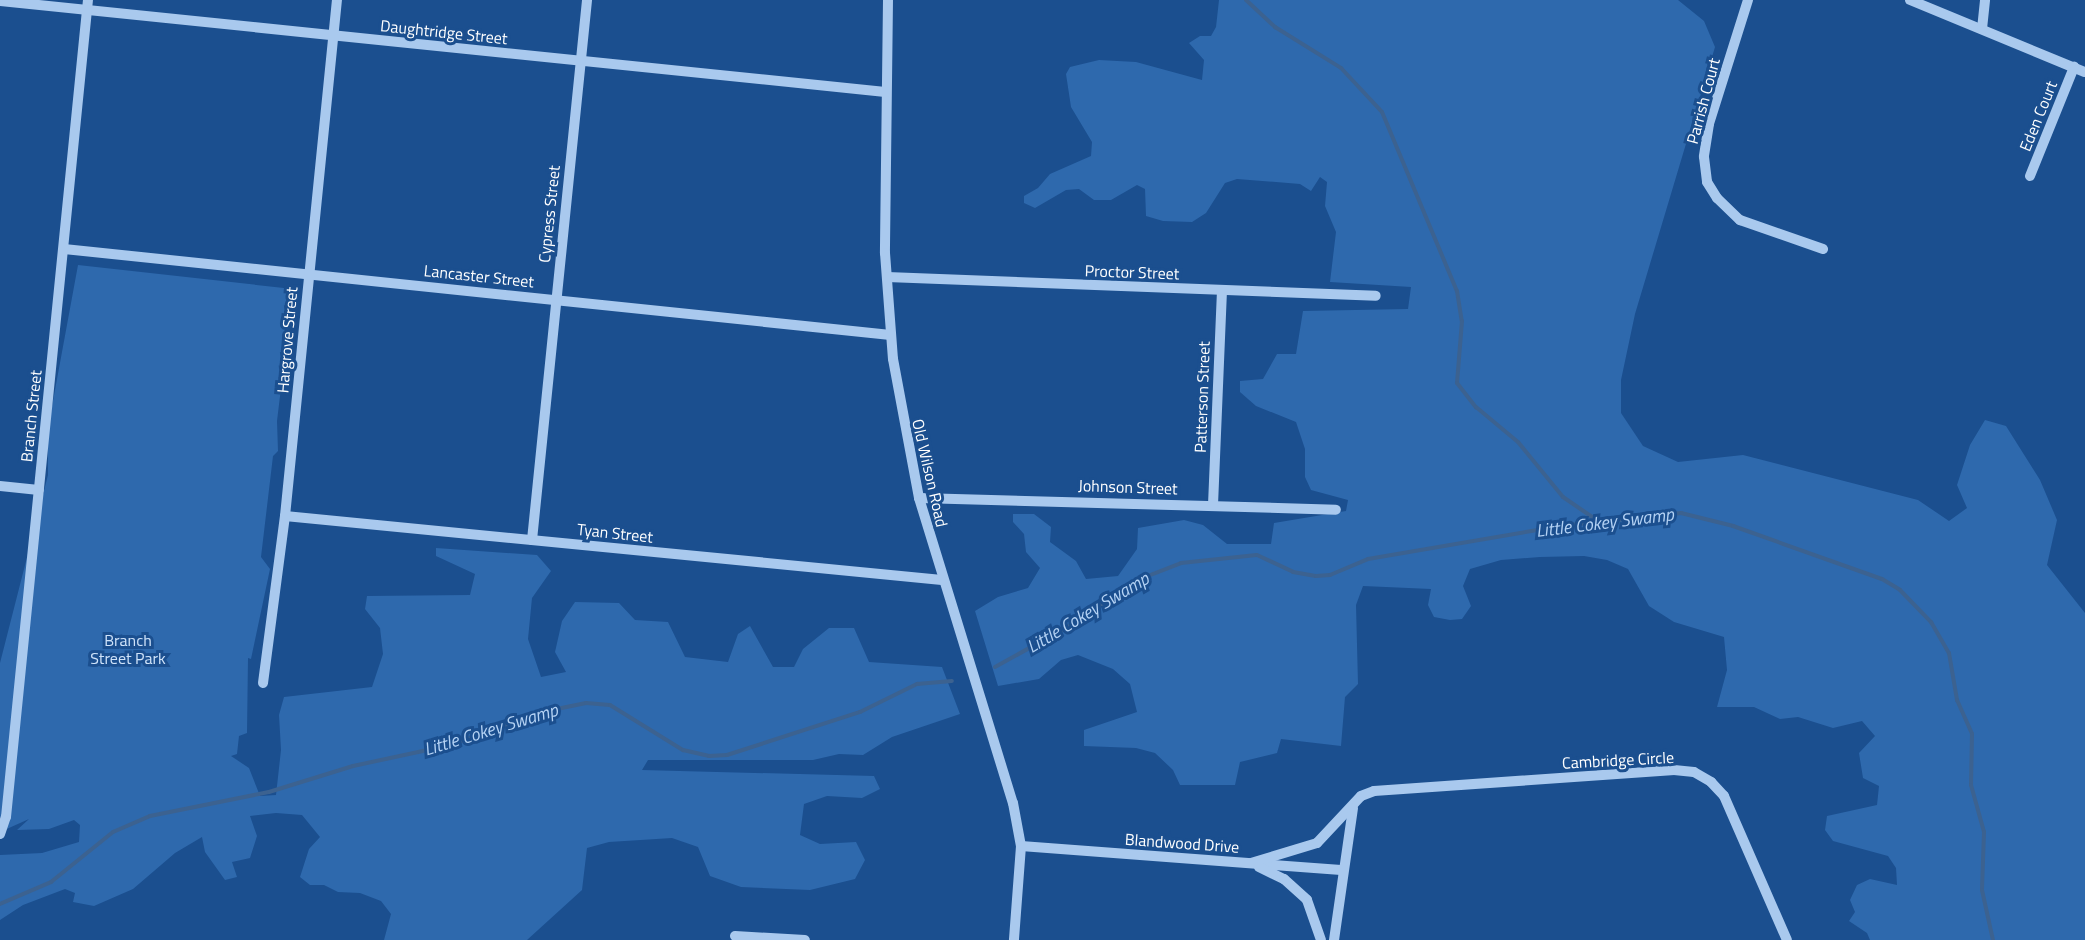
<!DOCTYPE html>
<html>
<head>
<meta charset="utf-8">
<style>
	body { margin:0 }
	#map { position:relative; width:2085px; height:940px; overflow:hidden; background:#1b4f8f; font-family:"Titillium Web",sans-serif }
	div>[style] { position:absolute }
	.green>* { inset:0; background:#2e69ad }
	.stream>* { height:4px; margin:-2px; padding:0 2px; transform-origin:2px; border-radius:2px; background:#3c6290 }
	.minor>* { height:10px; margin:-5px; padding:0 5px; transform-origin:5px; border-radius:5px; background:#a9c9ee }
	span { translate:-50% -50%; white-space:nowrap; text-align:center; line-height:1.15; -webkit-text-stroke:6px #1b4f8f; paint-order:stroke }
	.street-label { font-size:16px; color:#fff }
	.park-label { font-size:16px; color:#cfe3fa }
	.water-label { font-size:18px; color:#b5d3f5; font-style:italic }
</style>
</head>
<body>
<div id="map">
	<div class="green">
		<div style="clip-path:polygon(1219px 0,1678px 0,1704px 21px,1715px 47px,1635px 314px,1621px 380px,1621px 413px,1643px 446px,1678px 462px,1743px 455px,1918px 500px,1949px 521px,1967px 508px,1957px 485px,1970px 445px,1985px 420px,2006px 426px,2040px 480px,2057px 520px,2047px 565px,2085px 613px,2085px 940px,1870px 940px,1867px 933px,1849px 921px,1855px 912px,1850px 900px,1857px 885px,1870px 879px,1897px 885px,1896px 868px,1888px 856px,1833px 841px,1825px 830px,1827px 816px,1877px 805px,1879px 786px,1863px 778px,1859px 753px,1875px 736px,1862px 721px,1833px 728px,1798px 717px,1780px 719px,1754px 707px,1717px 707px,1727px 670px,1724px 637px,1674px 622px,1649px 606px,1628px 569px,1607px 560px,1584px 556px,1540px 557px,1501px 560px,1470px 569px,1463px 586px,1471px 606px,1462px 619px,1450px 620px,1434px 617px,1428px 605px,1431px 589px,1363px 586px,1356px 605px,1358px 684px,1345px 697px,1341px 746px,1281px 739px,1277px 753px,1240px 762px,1235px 785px,1180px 785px,1173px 770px,1155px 753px,1136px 748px,1084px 746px,1084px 730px,1137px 712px,1130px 684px,1113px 669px,1078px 655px,1061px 660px,1039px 679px,998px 686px,975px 611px,998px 597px,1028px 588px,1040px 568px,1026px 552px,1024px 534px,1013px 522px,1013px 514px,1034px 514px,1051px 527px,1050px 542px,1076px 561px,1086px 579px,1118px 576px,1137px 549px,1138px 528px,1184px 520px,1203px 525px,1227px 544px,1271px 544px,1274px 523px,1346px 511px,1348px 500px,1311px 490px,1305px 477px,1305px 449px,1296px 422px,1256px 406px,1240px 392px,1240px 381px,1263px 379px,1277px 354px,1296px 354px,1303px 311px,1408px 309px,1411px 287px,1330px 282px,1336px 232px,1325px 206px,1327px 182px,1320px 177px,1311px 191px,1300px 184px,1237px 179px,1225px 183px,1206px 213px,1192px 222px,1163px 221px,1146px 216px,1145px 189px,1137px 185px,1111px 200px,1094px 200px,1079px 189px,1066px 190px,1035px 208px,1024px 203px,1024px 196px,1038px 188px,1050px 174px,1091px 156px,1092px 142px,1071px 107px,1066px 74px,1070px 67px,1099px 60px,1136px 62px,1202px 80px,1204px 60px,1189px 43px,1200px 36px,1211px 36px,1216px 27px)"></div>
		<div style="clip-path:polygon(78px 265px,293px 289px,277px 421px,278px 451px,273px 456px,261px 557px,270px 569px,251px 659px,248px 658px,247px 733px,239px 736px,237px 754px,231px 756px,249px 768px,260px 796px,276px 795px,281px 750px,279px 715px,284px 697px,372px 687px,383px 654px,380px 628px,365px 609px,367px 596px,470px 595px,475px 574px,436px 556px,436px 548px,537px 555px,551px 571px,532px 598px,528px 639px,541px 677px,566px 672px,555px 652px,562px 621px,575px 602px,619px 603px,635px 620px,668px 622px,685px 657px,728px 662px,738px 634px,750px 626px,773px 667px,794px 667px,803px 649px,829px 628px,854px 628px,869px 662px,942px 667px,960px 714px,892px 737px,863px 755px,839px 754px,813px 760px,648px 760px,642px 770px,874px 776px,880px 789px,862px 798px,827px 796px,804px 804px,800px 835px,820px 844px,856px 842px,865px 860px,855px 879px,810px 890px,741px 887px,710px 876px,698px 847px,672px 838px,609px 842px,587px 848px,582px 890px,527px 940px,337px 940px,384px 940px,391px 914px,381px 901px,360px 893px,338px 892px,324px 885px,310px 885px,300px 877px,309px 849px,320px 837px,302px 815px,276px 813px,250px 816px,257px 836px,250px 858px,232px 862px,237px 877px,225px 880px,205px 852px,202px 837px,175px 853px,133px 889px,94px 906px,73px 902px,75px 893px,65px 889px,23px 905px,0 920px,0 855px,42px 853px,79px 842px,80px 825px,74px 820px,49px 829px,17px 830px,29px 819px,0 832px,0 663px,48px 475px,48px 428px)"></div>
	</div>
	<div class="stream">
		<div style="left:1246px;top:0;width:40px;rotate:43deg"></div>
		<div style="left:1275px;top:27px;width:78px;rotate:31.8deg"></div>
		<div style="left:1341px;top:68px;width:60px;rotate:47deg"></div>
		<div style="left:1382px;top:112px;width:194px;rotate:67.3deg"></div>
		<div style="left:1457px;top:291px;width:30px;rotate:81deg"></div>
		<div style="left:1462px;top:321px;width:62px;rotate:94.6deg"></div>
		<div style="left:1457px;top:383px;width:31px;rotate:52deg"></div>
		<div style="left:1476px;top:407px;width:55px;rotate:39.8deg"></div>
		<div style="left:1518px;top:442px;width:71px;rotate:50.7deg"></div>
		<div style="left:1563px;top:497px;width:46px;rotate:34.4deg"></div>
		<div style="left:995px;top:667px;width:87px;rotate:-28.9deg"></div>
		<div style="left:1071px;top:625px;width:83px;rotate:-33.7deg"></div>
		<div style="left:1140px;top:579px;width:44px;rotate:-21.3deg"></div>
		<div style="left:1181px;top:563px;width:76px;rotate:-6deg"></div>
		<div style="left:1257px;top:555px;width:40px;rotate:25deg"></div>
		<div style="left:1293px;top:572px;width:23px;rotate:10deg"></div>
		<div style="left:1316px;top:576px;width:14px;rotate:-4deg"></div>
		<div style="left:1330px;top:575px;width:41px;rotate:-22.8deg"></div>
		<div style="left:1368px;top:559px;width:196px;rotate:-9.7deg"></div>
		<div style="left:1561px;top:526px;width:121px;rotate:-6.2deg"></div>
		<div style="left:1681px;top:513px;width:54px;rotate:14deg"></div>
		<div style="left:1733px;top:526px;width:158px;rotate:19.6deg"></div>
		<div style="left:1882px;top:579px;width:21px;rotate:31deg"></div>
		<div style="left:1900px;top:590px;width:45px;rotate:45.9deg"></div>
		<div style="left:1931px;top:622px;width:36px;rotate:60deg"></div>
		<div style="left:1949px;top:653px;width:48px;rotate:80.3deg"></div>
		<div style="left:1957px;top:700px;width:37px;rotate:66deg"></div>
		<div style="left:1972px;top:734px;width:51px;rotate:91.1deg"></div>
		<div style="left:1971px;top:785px;width:49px;rotate:74.5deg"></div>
		<div style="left:1984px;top:832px;width:58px;rotate:92deg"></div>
		<div style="left:1982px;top:890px;width:51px;rotate:77.6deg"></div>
		<div style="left:0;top:904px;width:56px;rotate:-23.3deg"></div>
		<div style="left:51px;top:882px;width:80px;rotate:-38.9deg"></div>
		<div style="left:113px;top:832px;width:40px;rotate:-23.4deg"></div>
		<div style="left:150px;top:816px;width:121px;rotate:-11.4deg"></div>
		<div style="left:269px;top:792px;width:88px;rotate:-17.2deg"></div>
		<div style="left:353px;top:766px;width:100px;rotate:-12.1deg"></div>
		<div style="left:451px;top:745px;width:97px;rotate:-19.9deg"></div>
		<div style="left:542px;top:712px;width:45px;rotate:-11.6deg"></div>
		<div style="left:586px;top:703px;width:24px;rotate:5deg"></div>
		<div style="left:610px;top:705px;width:86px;rotate:31.7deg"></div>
		<div style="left:683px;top:750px;width:27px;rotate:13deg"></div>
		<div style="left:709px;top:756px;width:18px;rotate:-3deg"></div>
		<div style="left:727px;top:755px;width:140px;rotate:-17.9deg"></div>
		<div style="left:860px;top:712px;width:64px;rotate:-26.2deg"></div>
		<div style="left:917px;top:684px;width:35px;rotate:-5deg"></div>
	</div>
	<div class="minor">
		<div style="left:888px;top:0;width:253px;rotate:90.7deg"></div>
		<div style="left:885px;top:253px;width:106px;rotate:85.7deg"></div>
		<div style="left:893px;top:359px;width:141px;rotate:79.4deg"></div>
		<div style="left:919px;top:498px;width:319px;rotate:72.9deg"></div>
		<div style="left:1013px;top:803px;width:44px;rotate:79.5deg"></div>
		<div style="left:1021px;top:846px;width:94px;rotate:94.3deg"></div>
		<div style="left:1748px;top:0;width:130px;rotate:107.5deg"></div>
		<div style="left:1709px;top:124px;width:33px;rotate:99deg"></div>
		<div style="left:1704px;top:157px;width:25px;rotate:83deg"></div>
		<div style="left:1707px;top:182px;width:19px;rotate:58deg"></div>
		<div style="left:1717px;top:198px;width:32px;rotate:44deg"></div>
		<div style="left:1740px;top:220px;width:88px;rotate:19.3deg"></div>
		<div style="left:1910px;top:0;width:189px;rotate:22.4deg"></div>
		<div style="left:0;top:1px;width:890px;rotate:5.87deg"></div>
		<div style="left:1982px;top:29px;width:29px;rotate:-84deg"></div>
		<div style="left:2030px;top:176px;width:118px;rotate:-68deg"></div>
		<div style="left:64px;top:249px;width:831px;rotate:5.94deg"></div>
		<div style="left:887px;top:277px;width:489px;rotate:2.2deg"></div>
		<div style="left:0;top:486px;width:39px;rotate:6deg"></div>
		<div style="left:919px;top:498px;width:417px;rotate:1.6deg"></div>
		<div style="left:1213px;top:505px;width:214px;rotate:-87.6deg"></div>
		<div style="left:285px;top:516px;width:660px;rotate:5.56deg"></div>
		<div style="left:532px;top:540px;width:543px;rotate:-84.18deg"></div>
		<div style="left:263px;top:683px;width:168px;rotate:-82.5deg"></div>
		<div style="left:285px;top:516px;width:519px;rotate:-84.25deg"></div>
		<div style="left:0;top:834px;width:18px;rotate:-71deg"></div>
		<div style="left:6px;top:817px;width:821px;rotate:-84.27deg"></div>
		<div style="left:1021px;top:846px;width:321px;rotate:4.3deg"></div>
		<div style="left:1251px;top:863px;width:69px;rotate:-16.9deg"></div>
		<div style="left:1317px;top:843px;width:64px;rotate:-46.9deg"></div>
		<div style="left:1361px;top:796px;width:14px;rotate:-21deg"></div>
		<div style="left:1374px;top:791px;width:301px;rotate:-4deg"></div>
		<div style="left:1674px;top:770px;width:20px;rotate:6deg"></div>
		<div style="left:1694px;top:772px;width:20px;rotate:30deg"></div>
		<div style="left:1711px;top:782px;width:19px;rotate:47deg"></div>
		<div style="left:1724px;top:796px;width:157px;rotate:66.4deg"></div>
		<div style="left:1259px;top:867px;width:28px;rotate:26deg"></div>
		<div style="left:1284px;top:879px;width:31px;rotate:42deg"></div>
		<div style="left:1307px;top:900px;width:42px;rotate:70.7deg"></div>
		<div style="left:735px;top:936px;width:70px;rotate:3.3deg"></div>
		<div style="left:1334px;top:940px;width:133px;rotate:-81.8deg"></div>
	</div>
	<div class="street-label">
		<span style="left:444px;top:32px;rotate:6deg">Daughtridge Street</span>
		<span style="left:1703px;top:101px;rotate:-75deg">Parrish Court</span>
		<span style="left:2038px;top:116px;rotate:-68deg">Eden Court</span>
		<span style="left:549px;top:214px;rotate:-84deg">Cypress Street</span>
		<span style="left:1132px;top:272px;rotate:2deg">Proctor Street</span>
		<span style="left:479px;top:276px;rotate:6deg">Lancaster Street</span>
		<span style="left:287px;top:340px;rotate:-85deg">Hargrove Street</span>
		<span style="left:1202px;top:397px;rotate:-88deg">Patterson Street</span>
		<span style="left:31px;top:416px;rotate:-84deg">Branch Street</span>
		<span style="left:930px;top:473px;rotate:77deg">Old Wilson Road</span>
		<span style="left:1128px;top:487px;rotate:2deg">Johnson Street</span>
		<span style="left:615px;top:533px;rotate:6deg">Tyan Street</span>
		<span style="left:1618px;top:760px;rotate:-3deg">Cambridge Circle</span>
		<span style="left:1182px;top:843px;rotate:4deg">Blandwood Drive</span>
	</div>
	<div class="park-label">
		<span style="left:128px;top:649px">Branch<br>Street Park</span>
	</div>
	<div class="water-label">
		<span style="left:1605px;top:523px;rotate:-7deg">Little Cokey Swamp</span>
		<span style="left:1088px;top:613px;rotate:-31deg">Little Cokey Swamp</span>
		<span style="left:491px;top:730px;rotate:-17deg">Little Cokey Swamp</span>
	</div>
</div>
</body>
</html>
